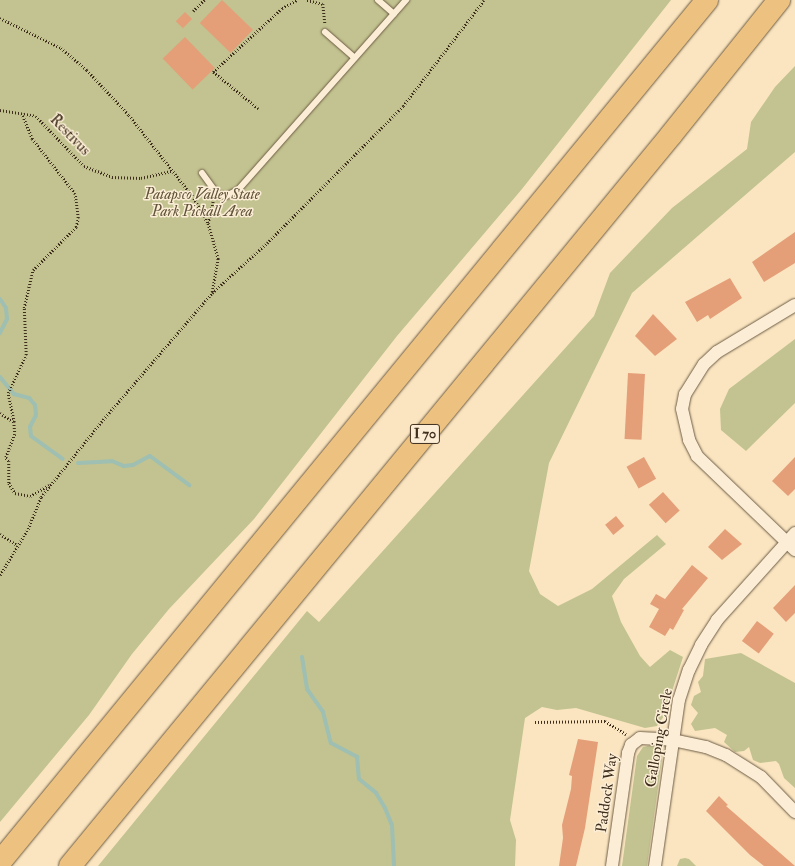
<!DOCTYPE html>
<html>
<head>
<meta charset="utf-8">
<style>
	body { margin:0 }
	#map { position:relative; width:795px; height:866px; overflow:hidden; background:#fae5c0; font-family:"IM FELL Double Pica",serif }
	div>[style] { position:absolute }
	.green>* { inset:0; background:#c2c390 }
	.stream>* { height:4px; margin:-2px; padding:0 2px; transform-origin:2px; border-radius:2px; background:#9ebfb2 }
	.building>* { inset:0; background:#e49f78; transform-origin:0 0 }
	.path>* { height:2.5px; margin-top:-1.25px; transform-origin:0; background:repeating-linear-gradient(90deg,#3f2e1c 0 1px,transparent 0 3px) }
	.roads { filter:drop-shadow(0 0 1px #6e5c45) drop-shadow(0 0 1px #6e5c45) }
	.lane>* { height:6px; margin:-3px; padding:0 3px; transform-origin:3px; border-radius:3px; background:#fceed6 }
	.street>* { height:12px; margin:-6px; padding:0 6px; transform-origin:6px; border-radius:6px; background:#fceed6 }
	.highway>* { height:22px; margin:-11px; padding:0 11px; transform-origin:11px; border-radius:11px; background:#edc280 }
	span { translate:-50% -50%; white-space:nowrap; text-align:center; line-height:1.15; -webkit-text-stroke:3px #fceed6; paint-order:stroke }
	.shield-label span { padding:1px 3px; background:#fceed6; border:1px solid; border-radius:3px; -webkit-text-stroke-width:0 }
	.shield-label { font-size:14px; color:#3f2e1c; font-weight:700 }
	.street-label { font-size:15px; color:#3f2e1c }
	.park-label { font-size:15px; color:#605339; font-style:italic }
</style>
</head>
<body>
<div id="map">
	<div class="green">
		<div style="clip-path:polygon(0 0,671px 0,522px 189px,397px 336px,254px 519px,169px 609px,132px 654px,89px 715px,0 822px)"></div>
		<div style="clip-path:polygon(795px 66px,795px 152px,632px 293px,549px 463px,529px 571px,540px 594px,558px 606px,592px 589px,657px 535px,666px 544px,624px 579px,612px 596px,621px 622px,640px 656px,650px 667px,670px 650px,683px 657px,664px 716px,657px 726px,645px 728px,576px 708px,557px 710px,542px 707px,525px 718px,510px 820px,516px 840px,515px 866px,98px 866px,307px 611px,319px 622px,594px 316px,610px 273px,672px 208px,747px 149px,751px 122px,775px 87px)"></div>
		<div style="clip-path:polygon(795px 339px,795px 403px,746px 451px,721px 430px,720px 409px,729px 389px)"></div>
		<div style="clip-path:polygon(741px 653px,795px 683px,795px 788px,784px 778px,779px 764px,776px 761px,760px 763px,753px 760px,749px 747px,744px 751px,735px 752px,724px 742px,727px 735px,715px 728px,695px 731px,691px 724px,698px 713px,691px 705px,694px 696px,701px 692px,698px 682px,703px 676px,705px 659px)"></div>
		<div style="clip-path:polygon(653px 745px,661px 753px,662px 759px,647px 866px,622px 866px,637px 756px,643px 747px)"></div>
		<div style="clip-path:polygon(685px 858px,689px 859px,696px 866px,677px 866px,680px 859px)"></div>
	</div>
	<div class="stream">
		<div style="left:0;top:299px;width:11px;rotate:56deg"></div>
		<div style="left:6px;top:308px;width:11px;rotate:85deg"></div>
		<div style="left:7px;top:319px;width:16px;rotate:117deg"></div>
		<div style="left:0;top:377px;width:22px;rotate:51deg"></div>
		<div style="left:14px;top:394px;width:16px;rotate:15deg"></div>
		<div style="left:29px;top:398px;width:9px;rotate:49deg"></div>
		<div style="left:35px;top:405px;width:10px;rotate:84deg"></div>
		<div style="left:36px;top:415px;width:13px;rotate:117deg"></div>
		<div style="left:30px;top:427px;width:9px;rotate:84deg"></div>
		<div style="left:31px;top:436px;width:39px;rotate:36deg"></div>
		<div style="left:78px;top:463px;width:34px;rotate:-3deg"></div>
		<div style="left:112px;top:461px;width:13px;rotate:23deg"></div>
		<div style="left:124px;top:466px;width:9px;rotate:-6deg"></div>
		<div style="left:133px;top:465px;width:19px;rotate:-28deg"></div>
		<div style="left:150px;top:456px;width:49px;rotate:36.6deg"></div>
		<div style="left:302px;top:657px;width:32px;rotate:81deg"></div>
		<div style="left:307px;top:689px;width:28px;rotate:55deg"></div>
		<div style="left:323px;top:712px;width:32px;rotate:76deg"></div>
		<div style="left:331px;top:743px;width:30px;rotate:28deg"></div>
		<div style="left:357px;top:757px;width:22px;rotate:85deg"></div>
		<div style="left:359px;top:779px;width:22px;rotate:39deg"></div>
		<div style="left:376px;top:793px;width:17px;rotate:59deg"></div>
		<div style="left:385px;top:808px;width:18px;rotate:68deg"></div>
		<div style="left:392px;top:825px;width:41px;rotate:87.2deg"></div>
	</div>
	<div class="building">
		<div style="left:222px;top:0;width:43px;height:32px;rotate:44deg"></div>
		<div style="left:185px;top:12px;width:10px;height:13px;rotate:45deg"></div>
		<div style="left:185px;top:37px;width:43px;height:31px;rotate:46deg"></div>
		<div style="clip-path:polygon(795px 232px,795px 263px,764px 282px,752px 262px)"></div>
		<div style="clip-path:polygon(730px 278px,742px 298px,710px 319px,708px 315px,697px 322px,685px 302px)"></div>
		<div style="clip-path:polygon(653px 314px,677px 339px,655px 356px,635px 336px)"></div>
		<div style="left:628px;top:373px;width:17px;height:66px;rotate:3deg"></div>
		<div style="left:644px;top:457px;width:25px;height:20px;rotate:61deg"></div>
		<div style="clip-path:polygon(795px 457px,795px 489px,788px 496px,772px 481px)"></div>
		<div style="left:663px;top:492px;width:25px;height:19px;rotate:48deg"></div>
		<div style="left:616px;top:516px;width:13px;height:14px;rotate:51deg"></div>
		<div style="clip-path:polygon(725px 529px,742px 544px,722px 560px,708px 547px)"></div>
		<div style="clip-path:polygon(692px 565px,708px 578px,682px 609px,684px 610px,673px 630px,670px 628px,665px 636px,649px 627px,659px 609px,650px 604px,656px 594px,665px 599px)"></div>
		<div style="clip-path:polygon(795px 585px,795px 613px,786px 622px,773px 608px)"></div>
		<div style="left:757px;top:621px;width:21px;height:25px;rotate:37deg"></div>
		<div style="clip-path:polygon(578px 739px,598px 742px,585px 828px,576px 866px,559px 866px,563px 838px,562px 825px,571px 789px,572px 776px,569px 775px)"></div>
		<div style="clip-path:polygon(719px 796px,728px 805px,726px 806px,795px 866px,764px 866px,750px 855px,706px 811px)"></div>
	</div>
	<div class="path">
		<div style="left:307px;top:0;width:16px;rotate:14deg"></div>
		<div style="left:323px;top:4px;width:19px;rotate:84deg"></div>
		<div style="left:193px;top:11px;width:16px;rotate:-45deg"></div>
		<div style="left:0;top:18px;width:68px;rotate:26.2deg"></div>
		<div style="left:61px;top:48px;width:34px;rotate:40deg"></div>
		<div style="left:87px;top:70px;width:62px;rotate:47deg"></div>
		<div style="left:129px;top:115px;width:105px;rotate:51.9deg"></div>
		<div style="left:194px;top:198px;width:29px;rotate:61deg"></div>
		<div style="left:258px;top:109px;width:58px;rotate:-140.6deg"></div>
		<div style="left:213px;top:72px;width:94px;rotate:-42.8deg"></div>
		<div style="left:282px;top:8px;width:17px;rotate:-28deg"></div>
		<div style="left:0;top:110px;width:36px;rotate:9deg"></div>
		<div style="left:36px;top:116px;width:69px;rotate:46.2deg"></div>
		<div style="left:84px;top:166px;width:30px;rotate:21deg"></div>
		<div style="left:112px;top:177px;width:29px;rotate:2deg"></div>
		<div style="left:141px;top:178px;width:31px;rotate:-13deg"></div>
		<div style="left:212px;top:292px;width:34px;rotate:-80deg"></div>
		<div style="left:218px;top:259px;width:37px;rotate:-106deg"></div>
		<div style="left:208px;top:223px;width:22px;rotate:-77deg"></div>
		<div style="left:0;top:413px;width:17px;rotate:33deg"></div>
		<div style="left:14px;top:422px;width:12px;rotate:85deg"></div>
		<div style="left:15px;top:434px;width:26px;rotate:111deg"></div>
		<div style="left:6px;top:458px;width:4px;rotate:45deg"></div>
		<div style="left:9px;top:461px;width:22px;rotate:90deg"></div>
		<div style="left:9px;top:483px;width:12px;rotate:59deg"></div>
		<div style="left:15px;top:493px;width:15px;rotate:11deg"></div>
		<div style="left:30px;top:496px;width:22px;rotate:-30deg"></div>
		<div style="left:14px;top:422px;width:30px;rotate:-102deg"></div>
		<div style="left:8px;top:393px;width:42px;rotate:-64.7deg"></div>
		<div style="left:26px;top:355px;width:47px;rotate:-92.4deg"></div>
		<div style="left:24px;top:308px;width:39px;rotate:-77deg"></div>
		<div style="left:33px;top:270px;width:61px;rotate:-45deg"></div>
		<div style="left:76px;top:227px;width:9px;rotate:-77deg"></div>
		<div style="left:78px;top:218px;width:24px;rotate:-97deg"></div>
		<div style="left:75px;top:194px;width:70px;rotate:-128deg"></div>
		<div style="left:32px;top:139px;width:27px;rotate:-112deg"></div>
		<div style="left:0;top:534px;width:20px;rotate:33deg"></div>
		<div style="left:0;top:575px;width:54px;rotate:-58.7deg"></div>
		<div style="left:28px;top:529px;width:35px;rotate:-68deg"></div>
		<div style="left:41px;top:497px;width:96px;rotate:-51.3deg"></div>
		<div style="left:101px;top:422px;width:170px;rotate:-49.3deg"></div>
		<div style="left:212px;top:293px;width:74px;rotate:-42.3deg"></div>
		<div style="left:267px;top:243px;width:193px;rotate:-45.2deg"></div>
		<div style="left:403px;top:106px;width:133px;rotate:-52.6deg"></div>
		<div style="left:535px;top:722px;width:70px;rotate:-0.8deg"></div>
		<div style="left:605px;top:721px;width:25px;rotate:32deg"></div>
	</div>
	<div class="roads">
		<div class="lane">
			<div style="left:378px;top:0;width:21px;rotate:41deg"></div>
			<div style="left:325px;top:32px;width:38px;rotate:41deg"></div>
			<div style="left:202px;top:173px;width:26px;rotate:54deg"></div>
			<div style="left:217px;top:194px;width:9px;rotate:13deg"></div>
			<div style="left:226px;top:196px;width:13px;rotate:-27deg"></div>
			<div style="left:238px;top:190px;width:254px;rotate:-48.5deg"></div>
		</div>
		<div class="street">
			<div style="left:795px;top:305px;width:91px;rotate:148.9deg"></div>
			<div style="left:717px;top:352px;width:18px;rotate:137deg"></div>
			<div style="left:704px;top:364px;width:36px;rotate:122deg"></div>
			<div style="left:685px;top:394px;width:15px;rotate:101deg"></div>
			<div style="left:682px;top:409px;width:32px;rotate:77deg"></div>
			<div style="left:689px;top:440px;width:18px;rotate:63deg"></div>
			<div style="left:697px;top:456px;width:136px;rotate:43.8deg"></div>
			<div style="left:612px;top:866px;width:114px;rotate:-81.9deg"></div>
			<div style="left:628px;top:753px;width:9px;rotate:-69deg"></div>
			<div style="left:631px;top:745px;width:11px;rotate:-38deg"></div>
			<div style="left:640px;top:738px;width:33px;rotate:3deg"></div>
			<div style="left:673px;top:740px;width:34px;rotate:12deg"></div>
			<div style="left:706px;top:747px;width:22px;rotate:22deg"></div>
			<div style="left:726px;top:755px;width:41px;rotate:32.2deg"></div>
			<div style="left:761px;top:777px;width:49px;rotate:45.8deg"></div>
			<div style="left:655px;top:866px;width:168px;rotate:-81.8deg"></div>
			<div style="left:679px;top:700px;width:32px;rotate:-72deg"></div>
			<div style="left:689px;top:670px;width:28px;rotate:-64deg"></div>
			<div style="left:701px;top:645px;width:30px;rotate:-57deg"></div>
			<div style="left:717px;top:620px;width:117px;rotate:-48.1deg"></div>
		</div>
		<div class="highway">
			<div style="left:0;top:862px;width:1115px;rotate:-50.64deg"></div>
			<div style="left:70px;top:866px;width:946px;rotate:-50.57deg"></div>
			<div style="left:671px;top:135px;width:173px;rotate:-51.3deg"></div>
		</div>
	</div>
	<div class="shield-label">
		<span style="left:425px;top:434px">I 70</span>
	</div>
	<div class="street-label">
		<span style="left:70px;top:135px;rotate:46deg">Restivus</span>
		<span style="left:659px;top:738px;rotate:-80deg">Galloping Circle</span>
		<span style="left:607px;top:793px;rotate:-82deg">Paddock Way</span>
	</div>
	<div class="park-label">
		<span style="left:202px;top:203px">Patapsco Valley State<br>Park Pickall Area</span>
	</div>
</div>
</body>
</html>
